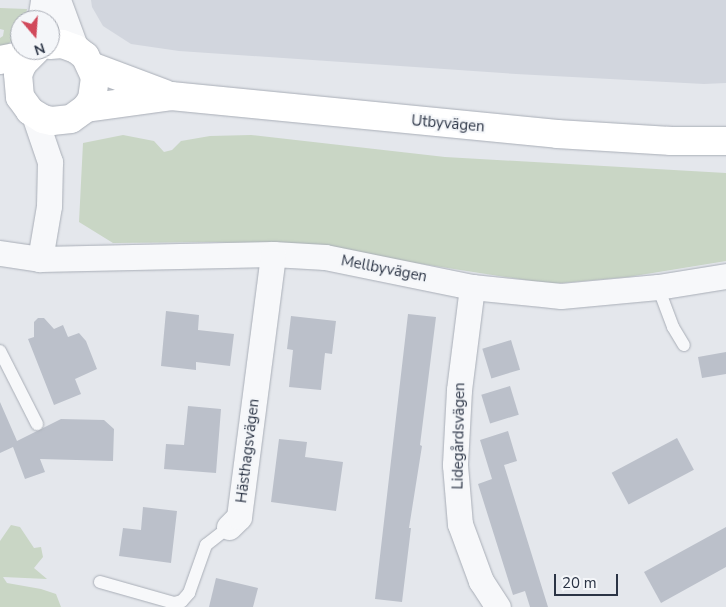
<!DOCTYPE html>
<html>
<head>
<meta charset="utf-8">
<style>
	body { margin:0 }
	#map { position:relative; width:726px; height:607px; overflow:hidden; background:#e4e7ec; font-family:"Nunito Sans",sans-serif }
	div>[style] { position:absolute }
	.built>* { inset:0; background:#d2d6de }
	.green>* { inset:0; background:#c9d6c5 }
	.building>* { inset:0; background:#bbc0ca; transform-origin:0 0 }
	.roads { filter:drop-shadow(0 0 1px #a9aeb7) drop-shadow(0 0 1px #a9aeb7) }
	.service>* { height:12px; margin:-6px; padding:0 6px; transform-origin:6px; border-radius:6px; background:#f7f8fa }
	.minor>* { height:25px; margin:-12.5px; padding:0 12.5px; transform-origin:12.5px; border-radius:12.5px; background:#f7f8fa }
	.secondary>* { height:28px; margin:-14px; padding:0 14px; transform-origin:14px; border-radius:14px; background:#fff }
	span { translate:-50% -50%; white-space:nowrap; text-align:center; line-height:1.15; -webkit-text-stroke:4px #f4f6f9; paint-order:stroke }
	.street-label { font-size:15px; color:#2b3445 }
	.north { position:absolute; left:10px; top:10px; width:50px; height:50px; box-sizing:border-box; background:#f4f6f9; border:1px solid #a4a8b1; border-radius:50%; rotate:162deg; font-size:14px; font-weight:700; line-height:20px; text-align:center; color:#2b3445 }
	.north::after { content:''; display:block; margin:auto; width:18px; height:22px; background:#d1495b; clip-path:polygon(50% 0,100% 100%,50% 72%,0 100%) }
	.scale { position:absolute; left:554px; top:574px; width:64px; height:22px; box-sizing:border-box; border:2px solid #2b3445; border-top:0; padding-left:6px; font-size:15px; line-height:18px; white-space:nowrap; color:#2b3445; -webkit-text-stroke:4px #f4f6f9; paint-order:stroke }
</style>
</head>
<body>
<div id="map">
	<div class="built">
		<div style="clip-path:polygon(91px 0,726px 0,726px 83px,704px 84px,516px 74px,179px 51px,131px 44px,103px 26px,92px 7px)"></div>
	</div>
	<div class="green">
		<div style="clip-path:polygon(0 8px,27px 9px,25px 20px,20px 20px,20px 33px,6px 46px,0 48px,0 38px,3px 36px,4px 30px,0 29px)"></div>
		<div style="clip-path:polygon(123px 135px,154px 141px,164px 152px,172px 150px,181px 141px,210px 136px,251px 135px,445px 157px,726px 173px,726px 261px,628px 277px,551px 284px,313px 247px,216px 242px,113px 243px,79px 222px,83px 143px)"></div>
		<div style="clip-path:polygon(11px 525px,20px 527px,34px 548px,41px 547px,43px 557px,34px 568px,47px 579px,3px 577px,7px 583px,41px 589px,56px 594px,61px 607px,0 607px,0 541px)"></div>
	</div>
	<div class="building">
		<div style="clip-path:polygon(166px 311px,199px 315px,198px 330px,234px 334px,230px 366px,196px 362px,196px 370px,161px 366px)"></div>
		<div style="clip-path:polygon(408px 314px,436px 317px,420px 445px,422px 446px,409px 528px,411px 528px,402px 602px,375px 599px)"></div>
		<div style="clip-path:polygon(291px 316px,336px 321px,332px 354px,325px 353px,321px 390px,289px 387px,293px 350px,287px 349px)"></div>
		<div style="clip-path:polygon(38px 318px,44px 318px,54px 329px,63px 325px,68px 337px,79px 333px,86px 341px,97px 369px,75px 379px,81px 394px,54px 405px,28px 339px,34px 337px,34px 322px)"></div>
		<div style="left:511px;top:340px;width:31px;height:30px;rotate:73deg"></div>
		<div style="clip-path:polygon(726px 352px,726px 374px,702px 378px,698px 357px)"></div>
		<div style="left:510px;top:386px;width:30px;height:30px;rotate:73deg"></div>
		<div style="clip-path:polygon(0 402px,17px 441px,61px 419px,104px 420px,114px 429px,113px 461px,40px 459px,45px 472px,25px 479px,13px 447px,0 453px)"></div>
		<div style="clip-path:polygon(188px 406px,221px 409px,216px 473px,164px 469px,166px 444px,184px 445px)"></div>
		<div style="clip-path:polygon(508px 431px,517px 461px,504px 465px,548px 607px,530px 607px,525px 591px,513px 595px,478px 484px,492px 479px,480px 440px)"></div>
		<div style="left:677px;top:438px;width:36px;height:74px;rotate:62deg"></div>
		<div style="clip-path:polygon(279px 439px,307px 442px,305px 457px,343px 462px,336px 511px,271px 502px)"></div>
		<div style="clip-path:polygon(143px 507px,177px 511px,171px 563px,119px 556px,123px 528px,141px 530px)"></div>
		<div style="clip-path:polygon(726px 527px,726px 567px,661px 603px,644px 572px)"></div>
		<div style="clip-path:polygon(216px 578px,258px 588px,253px 607px,209px 607px)"></div>
	</div>
	<div class="roads">
		<div class="service">
			<div style="left:658px;top:287px;width:43px;rotate:69.4deg"></div>
			<div style="left:673px;top:327px;width:21px;rotate:59deg"></div>
			<div style="left:0;top:351px;width:82px;rotate:63.1deg"></div>
			<div style="left:100px;top:582px;width:77px;rotate:15.8deg"></div>
			<div style="left:174px;top:603px;width:8px;rotate:-14deg"></div>
			<div style="left:182px;top:601px;width:11px;rotate:-49deg"></div>
			<div style="left:189px;top:593px;width:51px;rotate:-70.5deg"></div>
			<div style="left:206px;top:545px;width:29px;rotate:-38deg"></div>
		</div>
		<div class="minor">
			<div style="left:58px;top:0;width:52px;rotate:69.8deg"></div>
			<div style="left:40px;top:20px;width:20px;rotate:-81deg"></div>
			<div style="left:34px;top:115px;width:50px;rotate:71.2deg"></div>
			<div style="left:50px;top:162px;width:44px;rotate:91.3deg"></div>
			<div style="left:49px;top:206px;width:54px;rotate:99.6deg"></div>
			<div style="left:0;top:253px;width:40px;rotate:8.5deg"></div>
			<div style="left:40px;top:259px;width:233px;rotate:-1.2deg"></div>
			<div style="left:273px;top:254px;width:52px;rotate:3.3deg"></div>
			<div style="left:325px;top:257px;width:150px;rotate:11.5deg"></div>
			<div style="left:472px;top:287px;width:89px;rotate:5.8deg"></div>
			<div style="left:561px;top:296px;width:97px;rotate:-5.3deg"></div>
			<div style="left:658px;top:287px;width:69px;rotate:-9.2deg"></div>
			<div style="left:472px;top:287px;width:104px;rotate:97.2deg"></div>
			<div style="left:459px;top:390px;width:75px;rotate:93.1deg"></div>
			<div style="left:455px;top:465px;width:59px;rotate:85.2deg"></div>
			<div style="left:460px;top:524px;width:61px;rotate:69.8deg"></div>
			<div style="left:481px;top:581px;width:31px;rotate:57deg"></div>
			<div style="left:229px;top:527px;width:14px;rotate:-45deg"></div>
			<div style="left:239px;top:517px;width:265px;rotate:-82.6deg"></div>
		</div>
		<div class="secondary">
			<div style="left:36px;top:50px;width:18px;rotate:135deg"></div>
			<div style="left:23px;top:63px;width:12px;rotate:114deg"></div>
			<div style="left:18px;top:74px;width:23px;rotate:85deg"></div>
			<div style="left:20px;top:97px;width:17px;rotate:54deg"></div>
			<div style="left:30px;top:111px;width:15px;rotate:32deg"></div>
			<div style="left:43px;top:119px;width:9px;rotate:13deg"></div>
			<div style="left:52px;top:121px;width:19px;rotate:-6deg"></div>
			<div style="left:71px;top:119px;width:19px;rotate:-36deg"></div>
			<div style="left:86px;top:108px;width:11px;rotate:-56deg"></div>
			<div style="left:92px;top:99px;width:22px;rotate:-82deg"></div>
			<div style="left:95px;top:77px;width:23px;rotate:-115deg"></div>
			<div style="left:85px;top:56px;width:11px;rotate:-142deg"></div>
			<div style="left:76px;top:49px;width:15px;rotate:-160deg"></div>
			<div style="left:62px;top:44px;width:12px;rotate:175deg"></div>
			<div style="left:0;top:60px;width:31px;rotate:-11deg"></div>
			<div style="left:91px;top:66px;width:79px;rotate:20.7deg"></div>
			<div style="left:86px;top:108px;width:86px;rotate:-8deg"></div>
			<div style="left:171px;top:96px;width:388px;rotate:5.6deg"></div>
			<div style="left:557px;top:134px;width:115px;rotate:3.5deg"></div>
			<div style="left:672px;top:141px;width:54px"></div>
		</div>
	</div>
	<div class="street-label">
		<span style="left:448px;top:124px;rotate:5deg">Utbyvägen</span>
		<span style="left:384px;top:269px;rotate:11deg">Mellbyvägen</span>
		<span style="left:459px;top:436px;rotate:-89deg">Lidegårdsvägen</span>
		<span style="left:248px;top:451px;rotate:-83deg">Hästhagsvägen</span>
	</div>
	<div class="north">N</div>
	<div class="scale">20 m</div>
</div>
</body>
</html>
